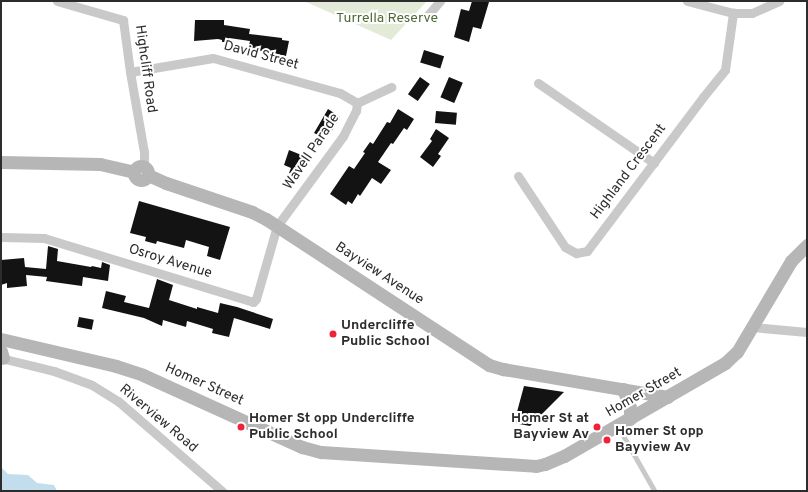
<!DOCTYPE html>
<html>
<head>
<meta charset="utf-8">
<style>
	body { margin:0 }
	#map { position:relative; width:808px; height:492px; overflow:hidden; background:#fff; font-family:Overpass,sans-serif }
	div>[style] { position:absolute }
	.green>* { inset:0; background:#e3ebd8 }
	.water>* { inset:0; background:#c2ddec }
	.building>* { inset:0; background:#131313; transform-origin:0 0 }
	.service>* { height:4.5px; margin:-2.25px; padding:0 2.25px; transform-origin:2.25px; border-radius:2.25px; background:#c9c9c9 }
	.minor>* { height:9px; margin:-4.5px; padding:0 4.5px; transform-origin:4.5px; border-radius:4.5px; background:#c9c9c9 }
	.secondary>* { height:13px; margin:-6.5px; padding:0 6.5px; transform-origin:6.5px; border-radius:6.5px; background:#b6b6b6 }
	.secondary>.ring { margin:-6.5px; padding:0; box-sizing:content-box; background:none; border:13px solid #b6b6b6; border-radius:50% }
	.dots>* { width:11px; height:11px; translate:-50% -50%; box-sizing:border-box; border:2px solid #fff; border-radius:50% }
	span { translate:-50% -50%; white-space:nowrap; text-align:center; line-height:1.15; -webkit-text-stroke:4px #fff; paint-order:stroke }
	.park-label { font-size:14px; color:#506937 }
	.street-label { font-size:14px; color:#2c2c2c }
	.poi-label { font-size:14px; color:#2c2c2c; font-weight:700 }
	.left { translate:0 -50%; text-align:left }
	.right { translate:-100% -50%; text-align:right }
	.frame { position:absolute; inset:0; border:2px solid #2c2c2c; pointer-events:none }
</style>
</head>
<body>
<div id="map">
	<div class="green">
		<div style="clip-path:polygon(304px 1px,427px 1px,391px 40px)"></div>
	</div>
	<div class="water">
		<div style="clip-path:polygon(1px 467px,8px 474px,28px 475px,37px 483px,54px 485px,57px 491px,1px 491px)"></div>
	</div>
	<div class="building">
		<div style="clip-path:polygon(472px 1px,489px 2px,481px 29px,473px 27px,469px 42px,454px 37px,461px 9px,469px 11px)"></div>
		<div style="clip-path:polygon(195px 20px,224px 20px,224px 25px,250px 29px,249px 34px,282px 38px,282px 40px,289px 41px,286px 56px,257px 50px,257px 56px,247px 54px,250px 41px,229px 38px,229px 42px,222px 42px,222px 40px,218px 39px,194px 41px)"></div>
		<div style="left:424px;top:50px;width:21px;height:13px;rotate:17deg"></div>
		<div style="left:420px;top:77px;width:12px;height:21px;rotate:35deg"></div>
		<div style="left:449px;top:77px;width:15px;height:22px;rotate:23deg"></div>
		<div style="clip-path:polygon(328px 109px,340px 117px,330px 134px,324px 130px,320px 136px,314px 133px)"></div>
		<div style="clip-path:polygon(398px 109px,414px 119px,407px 130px,404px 128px,393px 144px,391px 143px,378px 162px,391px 170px,381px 184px,372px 178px,360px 196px,358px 194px,352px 204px,348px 201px,346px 205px,330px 194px,349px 166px,354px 169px,365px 153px,363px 152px,370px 142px,373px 144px,387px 122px,390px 123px)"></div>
		<div style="left:436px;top:111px;width:21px;height:12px;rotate:5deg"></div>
		<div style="clip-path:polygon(436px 129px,449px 138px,438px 154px,441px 156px,433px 167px,420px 157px,432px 141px,430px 139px)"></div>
		<div style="clip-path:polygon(289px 150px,304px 156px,297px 175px,289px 173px,291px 168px,284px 165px)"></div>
		<div style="clip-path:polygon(139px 201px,230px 227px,220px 260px,207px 256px,209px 247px,186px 240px,184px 248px,157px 241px,156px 244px,145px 241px,146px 237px,130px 233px)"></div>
		<div style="clip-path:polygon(48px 246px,58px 249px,57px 261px,91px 267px,92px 266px,101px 268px,102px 262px,110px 265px,108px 281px,83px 277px,82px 286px,46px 281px,47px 277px,26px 275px,27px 286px,7px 288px,7px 283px,1px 285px,1px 260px,24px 258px,25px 267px,46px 269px)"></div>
		<div style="clip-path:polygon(157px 279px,173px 285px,169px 300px,197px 309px,197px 307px,218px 313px,220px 303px,237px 307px,273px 319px,270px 329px,234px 318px,229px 337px,212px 333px,213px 329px,187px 321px,186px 327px,163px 320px,162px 326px,144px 318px,102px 308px,106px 291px,126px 296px,124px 302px,149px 308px)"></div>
		<div style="left:79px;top:317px;width:15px;height:10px;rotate:11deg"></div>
		<div style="clip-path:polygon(524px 386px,564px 392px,530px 426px,514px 423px)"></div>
	</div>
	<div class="service">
		<div style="left:618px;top:426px;width:75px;rotate:60.4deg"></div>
	</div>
	<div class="minor">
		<div style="left:57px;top:1px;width:69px;rotate:16.1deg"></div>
		<div style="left:123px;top:20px;width:52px;rotate:82.3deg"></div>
		<div style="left:130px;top:72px;width:81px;rotate:80.1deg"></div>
		<div style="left:144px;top:152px;width:14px;rotate:90deg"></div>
		<div style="left:687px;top:1px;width:48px;rotate:14.6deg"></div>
		<div style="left:733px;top:13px;width:19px"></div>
		<div style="left:752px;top:13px;width:30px;rotate:-24deg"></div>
		<div style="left:427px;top:16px;width:20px;rotate:-49deg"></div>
		<div style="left:130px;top:72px;width:84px;rotate:-9.6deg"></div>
		<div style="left:213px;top:58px;width:132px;rotate:15.4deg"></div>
		<div style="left:340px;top:93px;width:20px;rotate:30deg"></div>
		<div style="left:538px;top:83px;width:141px;rotate:34.6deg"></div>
		<div style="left:518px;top:176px;width:85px;rotate:56.5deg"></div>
		<div style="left:565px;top:247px;width:13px;rotate:29deg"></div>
		<div style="left:576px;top:253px;width:11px;rotate:-10deg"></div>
		<div style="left:587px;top:251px;width:193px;rotate:-53deg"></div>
		<div style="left:703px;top:97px;width:35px;rotate:-51deg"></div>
		<div style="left:725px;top:70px;width:58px;rotate:-82deg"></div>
		<div style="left:1px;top:237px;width:43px;rotate:1.3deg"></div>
		<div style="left:44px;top:238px;width:219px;rotate:17deg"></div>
		<div style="left:253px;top:302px;width:4px;rotate:-45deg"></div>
		<div style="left:256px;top:299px;width:76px;rotate:-74deg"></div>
		<div style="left:277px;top:226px;width:112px;rotate:-53.7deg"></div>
		<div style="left:343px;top:136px;width:28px;rotate:-63deg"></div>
		<div style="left:356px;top:111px;width:8px;rotate:-83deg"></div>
		<div style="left:357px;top:103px;width:38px;rotate:-25deg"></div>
		<div style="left:752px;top:327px;width:55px;rotate:5.2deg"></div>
		<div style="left:1px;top:358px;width:55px;rotate:13.8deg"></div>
		<div style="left:54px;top:371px;width:40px;rotate:20.2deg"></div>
		<div style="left:92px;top:385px;width:31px;rotate:32deg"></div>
		<div style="left:118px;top:401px;width:138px;rotate:40.9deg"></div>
	</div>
	<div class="secondary">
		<div style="left:1px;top:162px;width:99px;rotate:1.2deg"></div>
		<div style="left:100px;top:164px;width:35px;rotate:13deg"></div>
		<div class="ring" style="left:134px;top:166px;width:1px;height:1px"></div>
		<div style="left:148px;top:175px;width:20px;rotate:24deg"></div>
		<div style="left:166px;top:183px;width:91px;rotate:18.6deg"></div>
		<div style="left:252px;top:212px;width:16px;rotate:27deg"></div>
		<div style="left:266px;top:219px;width:267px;rotate:33.2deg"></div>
		<div style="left:489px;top:365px;width:15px;rotate:16deg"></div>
		<div style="left:503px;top:369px;width:167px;rotate:9.6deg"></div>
		<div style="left:1px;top:339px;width:118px;rotate:13.2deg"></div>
		<div style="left:116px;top:366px;width:28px;rotate:18deg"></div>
		<div style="left:143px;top:375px;width:175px;rotate:24.4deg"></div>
		<div style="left:302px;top:447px;width:20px;rotate:15deg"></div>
		<div style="left:321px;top:452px;width:215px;rotate:3.7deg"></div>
		<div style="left:536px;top:466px;width:9px;rotate:-13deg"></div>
		<div style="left:545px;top:464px;width:21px;rotate:-23deg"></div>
		<div style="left:564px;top:456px;width:186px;rotate:-30deg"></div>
		<div style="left:725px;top:363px;width:16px;rotate:-43deg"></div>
		<div style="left:737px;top:352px;width:106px;rotate:-59.3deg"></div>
		<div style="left:791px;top:261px;width:23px;rotate:-45deg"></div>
		<div style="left:1px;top:351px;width:7px;rotate:74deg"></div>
		<div style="left:623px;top:389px;width:19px;rotate:69deg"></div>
		<div style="left:630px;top:407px;width:12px;rotate:90deg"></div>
	</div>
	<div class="dots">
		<div style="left:333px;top:334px;background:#ee2238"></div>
		<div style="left:241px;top:427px;background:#ee2238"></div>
		<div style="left:597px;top:427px;background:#ee2238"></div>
		<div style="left:607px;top:440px;background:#ee2238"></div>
	</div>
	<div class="park-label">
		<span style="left:387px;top:19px">Turrella Reserve</span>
	</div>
	<div class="street-label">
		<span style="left:261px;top:56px;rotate:15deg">David Street</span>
		<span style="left:145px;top:69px;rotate:82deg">Highcliff Road</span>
		<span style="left:312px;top:152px;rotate:-56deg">Wavell Parade</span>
		<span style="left:629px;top:172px;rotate:-53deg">Highland Crescent</span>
		<span style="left:170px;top:262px;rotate:17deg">Osroy Avenue</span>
		<span style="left:379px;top:274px;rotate:33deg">Bayview Avenue</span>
		<span style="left:204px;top:385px;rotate:24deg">Homer Street</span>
		<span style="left:644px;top:393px;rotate:-30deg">Homer Street</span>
		<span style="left:158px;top:419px;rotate:40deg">Riverview Road</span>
	</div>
	<div class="poi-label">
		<span class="left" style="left:341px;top:334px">Undercliffe<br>Public School</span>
		<span class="left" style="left:249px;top:427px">Homer St opp Undercliffe<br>Public School</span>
		<span class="right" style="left:589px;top:427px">Homer St at<br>Bayview Av</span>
		<span class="left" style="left:615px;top:440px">Homer St opp<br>Bayview Av</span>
	</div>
	<div class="frame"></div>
</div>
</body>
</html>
